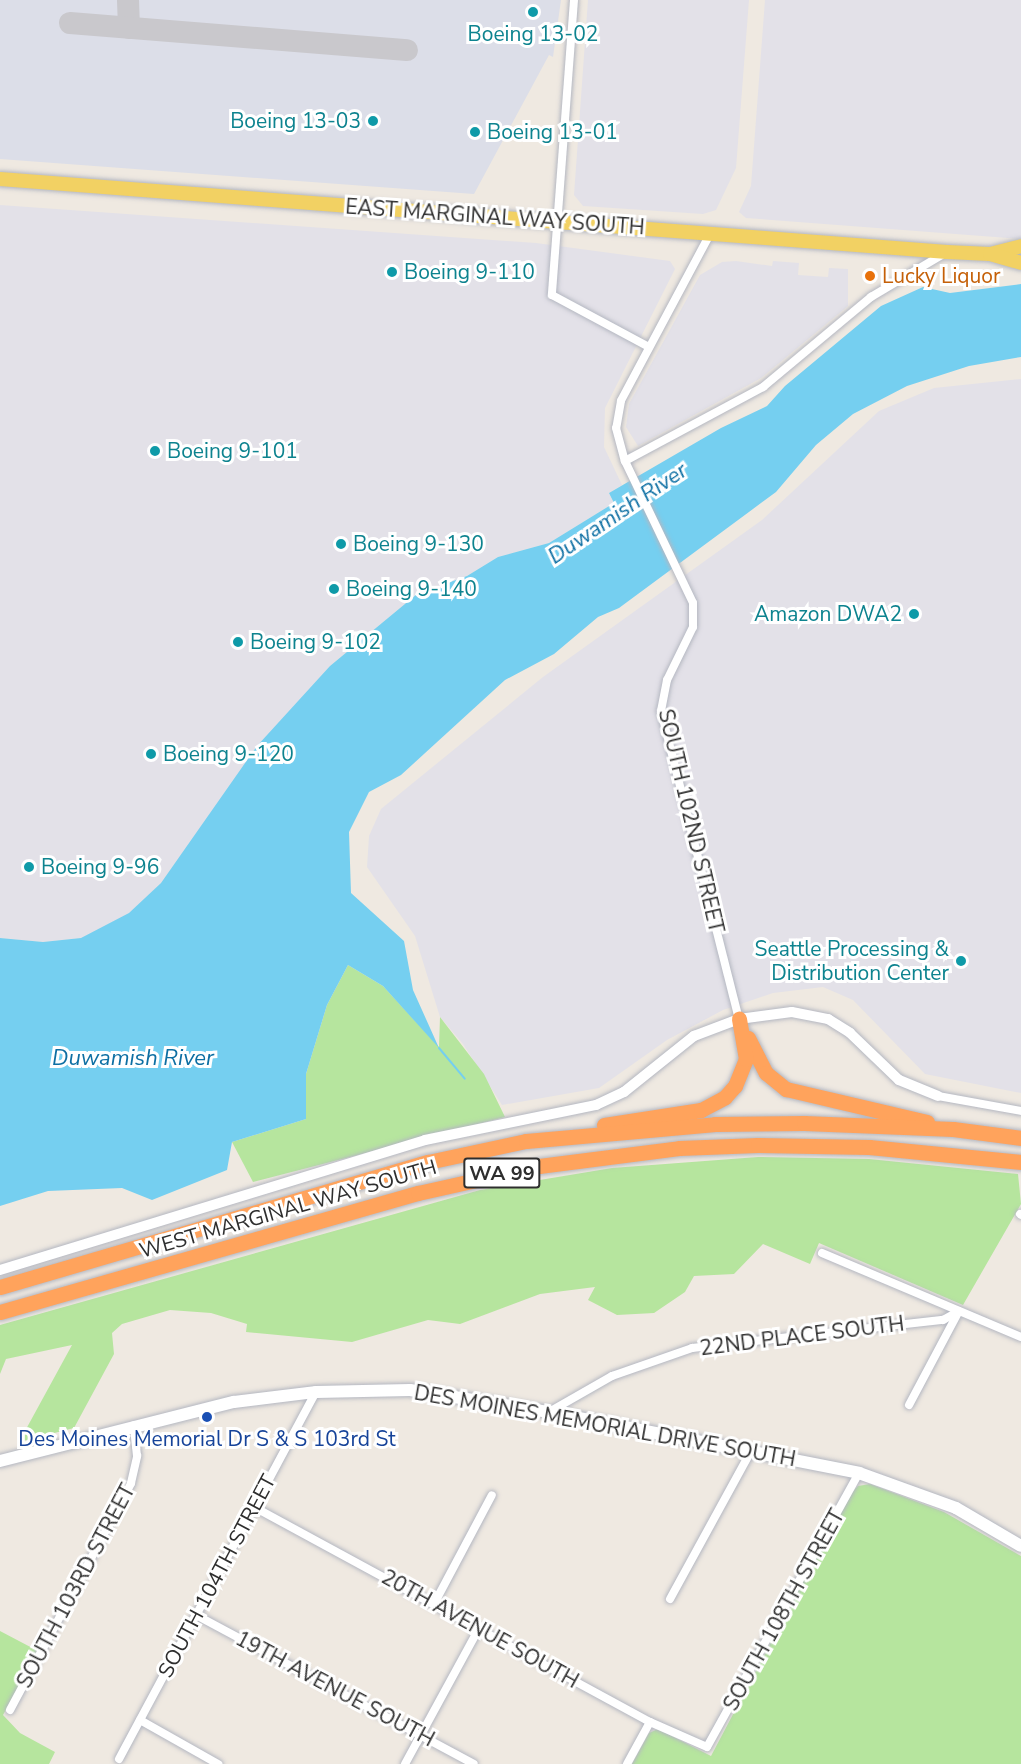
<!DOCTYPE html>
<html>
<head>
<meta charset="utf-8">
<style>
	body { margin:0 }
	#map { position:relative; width:1021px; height:1764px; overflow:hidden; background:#efe9e1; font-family:"Nunito Sans",sans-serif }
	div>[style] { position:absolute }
	.industrial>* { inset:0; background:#e3e1e8 }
	.airport>* { inset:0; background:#dcdee8 }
	.green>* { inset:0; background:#b6e59e }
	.water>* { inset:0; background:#75cff0 }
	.stream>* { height:2px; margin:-1px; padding:0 1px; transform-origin:1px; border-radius:1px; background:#75cff0 }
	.taxiway>* { height:22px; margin:-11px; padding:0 11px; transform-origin:11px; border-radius:11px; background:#c9c8cc }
	.roads { filter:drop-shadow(0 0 2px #b4b7c1) drop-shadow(0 0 2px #b4b7c1) }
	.minor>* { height:8px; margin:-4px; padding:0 4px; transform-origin:4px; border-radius:4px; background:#fff }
	.tertiary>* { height:10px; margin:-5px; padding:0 5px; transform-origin:5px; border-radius:5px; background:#fff }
	.secondary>* { height:12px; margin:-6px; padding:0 6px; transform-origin:6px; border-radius:6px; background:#fff }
	.primary>* { height:14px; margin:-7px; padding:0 7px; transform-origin:7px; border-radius:7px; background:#f2d163 }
	.motorway>* { height:15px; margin:-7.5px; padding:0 7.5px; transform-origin:7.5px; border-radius:7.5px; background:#ffa35c }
	.dots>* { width:16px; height:16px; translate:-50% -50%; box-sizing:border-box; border:3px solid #fff; border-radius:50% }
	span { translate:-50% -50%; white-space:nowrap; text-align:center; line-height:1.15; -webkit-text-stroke:6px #fff; paint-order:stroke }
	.shield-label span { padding:2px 4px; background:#fff; border:2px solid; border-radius:4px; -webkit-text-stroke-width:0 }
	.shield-label { font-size:20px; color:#2e2e2e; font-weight:700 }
	.culture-label { font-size:21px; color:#0d838f }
	.right { translate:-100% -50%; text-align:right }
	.left { translate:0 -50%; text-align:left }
	.street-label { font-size:21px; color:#2e2e2e }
	.food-label { font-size:21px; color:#c56008 }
	.transit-label { font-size:21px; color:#164399 }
	.water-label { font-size:22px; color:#0d6fa3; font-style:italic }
</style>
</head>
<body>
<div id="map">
	<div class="industrial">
		<div style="clip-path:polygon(588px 0,749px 0,736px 168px,716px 210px,703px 214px,583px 206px,574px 195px)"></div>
		<div style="clip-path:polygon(765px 0,1021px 0,1021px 239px,746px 218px,739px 212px,751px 186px)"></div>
		<div style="clip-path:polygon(0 205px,536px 243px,670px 261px,675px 269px,605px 408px,604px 447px,622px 485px,609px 493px,614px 503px,549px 543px,498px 557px,467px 576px,417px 594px,330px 666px,202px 826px,161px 883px,130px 913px,82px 938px,43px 942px,0 938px)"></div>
		<div style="clip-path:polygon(736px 261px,772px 266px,773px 261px,799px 263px,798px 275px,828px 277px,829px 268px,848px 269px,848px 306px,761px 378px,638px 446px,626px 427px,629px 404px,700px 275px,722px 262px)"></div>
		<div style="clip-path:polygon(1021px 379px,1021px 1093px,925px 1074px,853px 1000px,823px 987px,773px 993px,723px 1010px,667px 1040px,599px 1088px,502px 1105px,463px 1044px,440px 1017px,415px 936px,367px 867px,369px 836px,381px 809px,543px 677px,762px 520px,879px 411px,934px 388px)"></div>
	</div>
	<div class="airport">
		<div style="clip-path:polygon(0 0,561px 0,553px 57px,549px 55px,474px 194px,0 159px)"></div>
	</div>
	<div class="green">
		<div style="clip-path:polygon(348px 965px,383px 986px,439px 1047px,440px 1017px,484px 1074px,505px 1117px,253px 1182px,232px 1142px,306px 1119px,306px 1074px,327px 1005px)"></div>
		<div style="clip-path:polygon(758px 1157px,869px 1159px,1018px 1174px,1021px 1204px,963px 1305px,819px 1243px,810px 1264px,763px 1244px,734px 1274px,694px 1276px,685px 1292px,654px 1313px,617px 1315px,588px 1300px,595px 1287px,540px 1294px,460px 1324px,428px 1320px,352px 1342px,246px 1332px,247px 1324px,211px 1313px,170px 1310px,122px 1324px,112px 1333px,114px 1354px,74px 1428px,19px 1442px,72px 1345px,6px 1359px,0 1374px,0 1325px,480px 1190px,612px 1168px)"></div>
		<div style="clip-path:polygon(870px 1484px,944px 1512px,1021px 1556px,1021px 1764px,632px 1764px,649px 1733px,658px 1729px,711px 1756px,848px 1496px,858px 1486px)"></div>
		<div style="clip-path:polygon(0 1631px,38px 1651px,3px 1715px,20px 1733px,55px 1752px,49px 1764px,0 1764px)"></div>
	</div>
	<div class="water">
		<div style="clip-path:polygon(1021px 284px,1021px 357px,969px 366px,907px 386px,853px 414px,816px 445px,776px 492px,619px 608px,598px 617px,554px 654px,505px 680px,401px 775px,369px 792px,349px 832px,351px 893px,404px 941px,413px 990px,439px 1048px,383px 986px,348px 965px,327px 1005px,306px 1074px,306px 1119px,232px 1142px,227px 1170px,152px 1200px,122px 1188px,48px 1191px,0 1206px,0 938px,43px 942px,81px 938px,129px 913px,161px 883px,257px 746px,330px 666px,417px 594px,467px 576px,498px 557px,549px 543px,614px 503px,609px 493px,721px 428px,767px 406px,785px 386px,881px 306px,923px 287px,950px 293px)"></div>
	</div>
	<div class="stream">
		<div style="left:439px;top:1048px;width:40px;rotate:50deg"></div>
	</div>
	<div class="taxiway">
		<div style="left:128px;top:0;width:28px;rotate:88deg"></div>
		<div style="left:70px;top:23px;width:338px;rotate:4.6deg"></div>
	</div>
	<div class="roads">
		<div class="minor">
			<div style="left:574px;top:0;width:296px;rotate:94.3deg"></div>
			<div style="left:552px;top:295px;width:110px;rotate:28.2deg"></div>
			<div style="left:710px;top:234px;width:189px;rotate:118.1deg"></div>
			<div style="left:621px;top:401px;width:27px;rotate:100deg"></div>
			<div style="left:616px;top:428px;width:34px;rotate:75deg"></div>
			<div style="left:625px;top:461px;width:157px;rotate:64.4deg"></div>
			<div style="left:693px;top:603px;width:24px;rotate:90deg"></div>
			<div style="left:693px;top:627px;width:59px;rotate:116.1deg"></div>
			<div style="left:667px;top:680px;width:32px;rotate:101deg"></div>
			<div style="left:661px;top:711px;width:318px;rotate:75.8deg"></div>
			<div style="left:625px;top:461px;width:157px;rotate:-28.2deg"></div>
			<div style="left:763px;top:387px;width:141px;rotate:-39.8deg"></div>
			<div style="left:871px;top:297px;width:86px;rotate:-30.7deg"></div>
			<div style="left:938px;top:1096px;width:84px;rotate:10.2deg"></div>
			<div style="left:1020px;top:1214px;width:1px;rotate:45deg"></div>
			<div style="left:822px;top:1253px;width:216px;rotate:22.9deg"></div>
			<div style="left:909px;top:1405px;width:106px;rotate:-62deg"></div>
			<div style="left:549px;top:1412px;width:73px;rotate:-29.7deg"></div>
			<div style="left:612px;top:1376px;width:85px;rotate:-19.3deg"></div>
			<div style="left:692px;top:1348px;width:253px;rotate:-6.4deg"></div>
			<div style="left:943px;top:1320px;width:18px;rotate:-29deg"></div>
			<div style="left:254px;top:1507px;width:451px;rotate:28.5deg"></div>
			<div style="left:650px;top:1722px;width:62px;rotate:23.7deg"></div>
			<div style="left:707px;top:1747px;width:313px;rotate:-61deg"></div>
			<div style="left:670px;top:1599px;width:169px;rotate:-61.3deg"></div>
			<div style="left:434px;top:1604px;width:123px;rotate:-62deg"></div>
			<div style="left:196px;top:1615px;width:315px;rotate:28.2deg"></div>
			<div style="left:10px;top:1710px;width:257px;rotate:-61.9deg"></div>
			<div style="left:131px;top:1483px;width:28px;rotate:-77deg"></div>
			<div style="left:137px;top:1456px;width:31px;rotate:-96deg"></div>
			<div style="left:140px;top:1720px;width:90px;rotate:29.4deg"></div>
			<div style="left:119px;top:1759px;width:417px;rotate:-61.8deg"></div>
			<div style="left:405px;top:1764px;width:155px;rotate:-61.4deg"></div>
			<div style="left:627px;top:1764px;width:48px;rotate:-61.3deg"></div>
		</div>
		<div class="tertiary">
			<div style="left:0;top:1270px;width:444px;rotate:-17deg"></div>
			<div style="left:425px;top:1140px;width:175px;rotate:-11.6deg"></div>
			<div style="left:596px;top:1105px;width:31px;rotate:-25deg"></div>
			<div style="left:624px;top:1092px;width:90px;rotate:-38.7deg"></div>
			<div style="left:694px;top:1036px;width:48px;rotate:-20.7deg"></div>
			<div style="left:739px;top:1019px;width:53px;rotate:-7.5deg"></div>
			<div style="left:792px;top:1012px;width:37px;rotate:11deg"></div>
			<div style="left:828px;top:1019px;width:26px;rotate:32deg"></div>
			<div style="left:850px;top:1033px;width:68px;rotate:43.8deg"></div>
			<div style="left:899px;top:1080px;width:42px;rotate:22.3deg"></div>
		</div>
		<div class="secondary">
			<div style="left:0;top:1461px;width:241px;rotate:-14.2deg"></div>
			<div style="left:234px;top:1402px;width:83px;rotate:-7deg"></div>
			<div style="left:316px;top:1392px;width:94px;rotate:-1.2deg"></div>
			<div style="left:410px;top:1390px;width:141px;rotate:9deg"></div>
			<div style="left:549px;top:1412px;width:316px;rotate:11.1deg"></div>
			<div style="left:859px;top:1473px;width:103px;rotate:19.8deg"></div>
			<div style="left:956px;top:1508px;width:75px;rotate:30.3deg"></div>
		</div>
		<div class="primary">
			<div style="left:0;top:179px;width:950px;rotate:4.41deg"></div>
			<div style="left:947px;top:252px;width:43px;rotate:2.7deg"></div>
			<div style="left:990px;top:254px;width:32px;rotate:-14deg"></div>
			<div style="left:990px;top:254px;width:32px;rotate:16deg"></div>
		</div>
		<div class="motorway">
			<div style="left:748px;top:1038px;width:39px;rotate:63deg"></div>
			<div style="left:766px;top:1073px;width:26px;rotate:39deg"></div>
			<div style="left:786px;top:1089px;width:145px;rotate:13.2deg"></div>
			<div style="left:604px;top:1125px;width:98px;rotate:-8.8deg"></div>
			<div style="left:701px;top:1110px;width:27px;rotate:-28deg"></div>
			<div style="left:725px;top:1097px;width:15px;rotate:-48deg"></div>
			<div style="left:735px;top:1086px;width:29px;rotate:-68deg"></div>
			<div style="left:746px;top:1059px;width:41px;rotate:-99.9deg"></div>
			<div style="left:0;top:1287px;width:446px;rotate:-16.3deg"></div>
			<div style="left:428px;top:1162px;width:100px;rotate:-12.1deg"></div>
			<div style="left:526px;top:1141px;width:190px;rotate:-5.1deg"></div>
			<div style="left:715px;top:1124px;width:89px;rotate:-0.6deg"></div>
			<div style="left:804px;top:1123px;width:149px;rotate:2.3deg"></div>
			<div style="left:953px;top:1129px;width:69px;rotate:7.5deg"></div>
			<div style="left:0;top:1312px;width:435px;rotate:-15.9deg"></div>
			<div style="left:418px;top:1193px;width:124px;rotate:-12.6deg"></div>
			<div style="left:539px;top:1166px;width:141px;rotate:-7.3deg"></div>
			<div style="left:679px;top:1148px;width:79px;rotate:-2.2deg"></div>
			<div style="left:758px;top:1145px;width:111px;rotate:1deg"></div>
			<div style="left:869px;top:1147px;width:153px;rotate:5.6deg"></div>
		</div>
	</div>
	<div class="dots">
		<div style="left:533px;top:12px;background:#0f9aa8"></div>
		<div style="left:373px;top:121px;background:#0f9aa8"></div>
		<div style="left:475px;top:132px;background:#0f9aa8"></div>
		<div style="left:392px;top:272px;background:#0f9aa8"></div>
		<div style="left:870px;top:276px;background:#e8710a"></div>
		<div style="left:155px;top:451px;background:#0f9aa8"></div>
		<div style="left:341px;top:544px;background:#0f9aa8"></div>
		<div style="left:334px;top:589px;background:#0f9aa8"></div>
		<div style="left:914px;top:614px;background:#0f9aa8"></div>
		<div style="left:238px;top:642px;background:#0f9aa8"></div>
		<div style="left:151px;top:754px;background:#0f9aa8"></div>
		<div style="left:29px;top:867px;background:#0f9aa8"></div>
		<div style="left:961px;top:961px;background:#0f9aa8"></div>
		<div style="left:207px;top:1417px;background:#1a4fb4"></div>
	</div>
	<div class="shield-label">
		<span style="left:502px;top:1173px">WA 99</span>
	</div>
	<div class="culture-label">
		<span style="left:533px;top:34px">Boeing 13-02</span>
		<span class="right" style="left:361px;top:121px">Boeing 13-03</span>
		<span class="left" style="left:487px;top:132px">Boeing 13-01</span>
		<span class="left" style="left:404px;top:272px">Boeing 9-110</span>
		<span class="left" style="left:167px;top:451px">Boeing 9-101</span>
		<span class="left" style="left:353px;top:544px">Boeing 9-130</span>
		<span class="left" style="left:346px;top:589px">Boeing 9-140</span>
		<span class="right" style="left:902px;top:614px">Amazon DWA2</span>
		<span class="left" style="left:250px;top:642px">Boeing 9-102</span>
		<span class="left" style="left:163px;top:754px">Boeing 9-120</span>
		<span class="left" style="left:41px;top:867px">Boeing 9-96</span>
		<span class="right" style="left:949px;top:961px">Seattle Processing &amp;<br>Distribution Center</span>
	</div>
	<div class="street-label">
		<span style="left:495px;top:217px;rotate:4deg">EAST MARGINAL WAY SOUTH</span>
		<span style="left:691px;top:821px;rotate:77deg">SOUTH 102ND STREET</span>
		<span style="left:288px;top:1209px;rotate:-16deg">WEST MARGINAL WAY SOUTH</span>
		<span style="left:802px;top:1336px;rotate:-7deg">22ND PLACE SOUTH</span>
		<span style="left:605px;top:1426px;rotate:10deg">DES MOINES MEMORIAL DRIVE SOUTH</span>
		<span style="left:217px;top:1576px;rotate:-62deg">SOUTH 104TH STREET</span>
		<span style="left:76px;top:1586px;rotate:-62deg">SOUTH 103RD STREET</span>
		<span style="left:784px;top:1610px;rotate:-61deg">SOUTH 108TH STREET</span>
		<span style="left:480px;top:1629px;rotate:29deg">20TH AVENUE SOUTH</span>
		<span style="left:335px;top:1689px;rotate:28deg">19TH AVENUE SOUTH</span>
	</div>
	<div class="food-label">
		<span class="left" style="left:882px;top:276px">Lucky Liquor</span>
	</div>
	<div class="transit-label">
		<span style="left:207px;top:1439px">Des Moines Memorial Dr S &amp; S 103rd St</span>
	</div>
	<div class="water-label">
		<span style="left:618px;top:514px;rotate:-34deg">Duwamish River</span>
		<span style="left:133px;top:1059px">Duwamish River</span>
	</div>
</div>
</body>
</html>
